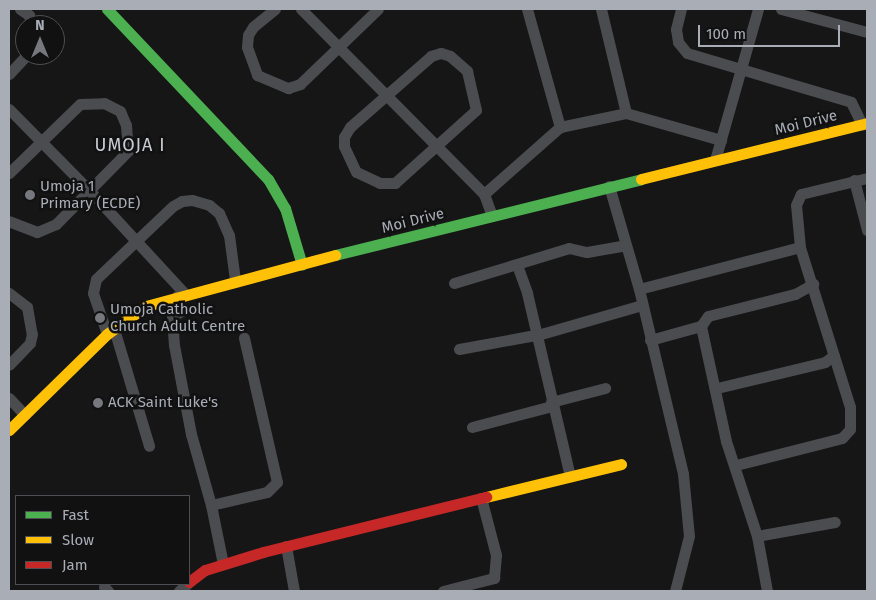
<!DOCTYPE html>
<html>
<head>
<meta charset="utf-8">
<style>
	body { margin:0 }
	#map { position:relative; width:876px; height:600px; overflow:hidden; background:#161617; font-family:"Fira Sans",sans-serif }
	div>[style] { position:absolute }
	.street>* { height:11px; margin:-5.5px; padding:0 5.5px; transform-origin:5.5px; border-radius:5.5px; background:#4b4c4f }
	.fast>* { height:11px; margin:-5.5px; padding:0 5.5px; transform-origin:5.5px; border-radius:5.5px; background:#4caf50 }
	.slow>* { height:11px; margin:-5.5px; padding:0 5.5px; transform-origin:5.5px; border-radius:5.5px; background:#ffc107 }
	.jam>* { height:11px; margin:-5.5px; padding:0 5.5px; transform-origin:5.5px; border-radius:5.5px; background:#c62828 }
	.dots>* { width:14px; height:14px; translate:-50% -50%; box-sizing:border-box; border:2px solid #111112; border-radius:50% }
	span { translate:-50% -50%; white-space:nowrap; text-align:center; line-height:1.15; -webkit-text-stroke:5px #111112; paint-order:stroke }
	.street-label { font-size:15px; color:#a9adb6 }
	.poi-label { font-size:15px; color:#a9adb6 }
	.left { translate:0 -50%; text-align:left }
	.quarter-label { font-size:18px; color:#c9ccd2; letter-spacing:1px }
	.frame { position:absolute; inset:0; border:10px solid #a9adb6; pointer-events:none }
	.legend { position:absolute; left:15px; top:495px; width:175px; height:90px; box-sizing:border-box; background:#111112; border:1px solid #4e4f54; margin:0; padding:6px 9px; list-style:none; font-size:15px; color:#a9adb6 }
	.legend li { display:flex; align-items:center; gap:10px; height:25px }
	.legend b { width:25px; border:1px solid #4e4f54 }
	.north { position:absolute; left:15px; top:15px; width:50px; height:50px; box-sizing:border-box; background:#111112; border:1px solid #4e4f54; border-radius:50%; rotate:0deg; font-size:14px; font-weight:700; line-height:20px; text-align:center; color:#a9adb6 }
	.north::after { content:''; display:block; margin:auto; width:18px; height:22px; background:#76787e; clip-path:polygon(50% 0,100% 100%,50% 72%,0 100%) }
	.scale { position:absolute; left:698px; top:25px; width:142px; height:22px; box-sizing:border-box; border:2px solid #a9adb6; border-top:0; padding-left:6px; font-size:15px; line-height:18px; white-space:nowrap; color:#a9adb6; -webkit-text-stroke:4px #111112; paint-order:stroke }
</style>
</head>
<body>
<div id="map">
	<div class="street">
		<div style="left:20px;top:9px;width:11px;rotate:34deg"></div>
		<div style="left:29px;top:15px;width:10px;rotate:79deg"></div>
		<div style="left:275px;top:9px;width:28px;rotate:141deg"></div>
		<div style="left:253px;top:27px;width:9px;rotate:122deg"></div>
		<div style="left:248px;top:35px;width:12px;rotate:95deg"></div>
		<div style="left:247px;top:47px;width:30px;rotate:70deg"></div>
		<div style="left:257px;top:75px;width:34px;rotate:23deg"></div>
		<div style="left:288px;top:88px;width:13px;rotate:-18deg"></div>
		<div style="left:300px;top:84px;width:108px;rotate:-43.9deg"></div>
		<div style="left:301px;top:9px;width:260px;rotate:45.3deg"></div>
		<div style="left:527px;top:9px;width:123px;rotate:74.4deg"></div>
		<div style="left:601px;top:9px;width:107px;rotate:76.5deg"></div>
		<div style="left:681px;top:9px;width:21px;rotate:104deg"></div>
		<div style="left:676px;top:29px;width:13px;rotate:81deg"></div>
		<div style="left:678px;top:42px;width:14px;rotate:51deg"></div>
		<div style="left:687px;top:53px;width:171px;rotate:16.6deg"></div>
		<div style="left:851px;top:102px;width:25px;rotate:64deg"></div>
		<div style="left:781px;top:9px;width:89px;rotate:15deg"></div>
		<div style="left:441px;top:53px;width:9px;rotate:18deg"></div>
		<div style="left:450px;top:56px;width:23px;rotate:41deg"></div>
		<div style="left:467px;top:71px;width:40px;rotate:77deg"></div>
		<div style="left:476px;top:110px;width:109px;rotate:138deg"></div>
		<div style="left:395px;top:183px;width:15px;rotate:180deg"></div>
		<div style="left:380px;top:183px;width:26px;rotate:-155deg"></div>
		<div style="left:356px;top:172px;width:29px;rotate:-115deg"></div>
		<div style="left:344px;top:146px;width:9px;rotate:-90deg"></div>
		<div style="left:344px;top:137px;width:12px;rotate:-59deg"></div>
		<div style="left:350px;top:127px;width:108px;rotate:-41.2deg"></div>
		<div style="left:431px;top:56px;width:10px;rotate:-17deg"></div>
		<div style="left:9px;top:74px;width:26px;rotate:-47deg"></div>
		<div style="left:9px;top:109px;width:115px;rotate:45.4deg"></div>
		<div style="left:90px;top:191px;width:140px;rotate:47.3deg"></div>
		<div style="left:715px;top:160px;width:157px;rotate:-74.1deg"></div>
		<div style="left:9px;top:173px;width:99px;rotate:-44.2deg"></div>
		<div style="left:80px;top:104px;width:24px;rotate:-2deg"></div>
		<div style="left:104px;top:103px;width:18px;rotate:27deg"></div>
		<div style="left:120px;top:111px;width:15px;rotate:67deg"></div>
		<div style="left:126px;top:125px;width:26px;rotate:86deg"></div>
		<div style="left:128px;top:151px;width:103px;rotate:134.6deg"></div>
		<div style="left:56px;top:224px;width:21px;rotate:157deg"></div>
		<div style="left:37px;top:232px;width:30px;rotate:-159deg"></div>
		<div style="left:854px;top:180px;width:52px;rotate:75.4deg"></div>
		<div style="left:609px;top:186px;width:107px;rotate:73.8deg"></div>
		<div style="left:639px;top:289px;width:190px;rotate:76.6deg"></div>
		<div style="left:683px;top:474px;width:62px;rotate:84.5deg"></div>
		<div style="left:689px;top:536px;width:57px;rotate:104.3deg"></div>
		<div style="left:492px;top:216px;width:23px;rotate:-110deg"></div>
		<div style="left:484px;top:194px;width:101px;rotate:-41.4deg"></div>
		<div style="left:560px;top:127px;width:67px;rotate:-12deg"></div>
		<div style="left:626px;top:113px;width:99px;rotate:15.9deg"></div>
		<div style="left:517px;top:265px;width:30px;rotate:70deg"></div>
		<div style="left:527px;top:293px;width:188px;rotate:76.8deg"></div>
		<div style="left:454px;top:283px;width:120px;rotate:-16.9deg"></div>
		<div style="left:569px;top:248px;width:18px;rotate:13deg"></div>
		<div style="left:587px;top:252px;width:39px;rotate:-10deg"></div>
		<div style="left:639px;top:289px;width:166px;rotate:-14.6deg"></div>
		<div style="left:9px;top:293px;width:23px;rotate:38deg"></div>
		<div style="left:27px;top:307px;width:27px;rotate:80deg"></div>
		<div style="left:32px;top:334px;width:9px;rotate:103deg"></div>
		<div style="left:30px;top:343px;width:30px;rotate:134deg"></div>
		<div style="left:177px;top:296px;width:16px;rotate:75deg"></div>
		<div style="left:181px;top:311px;width:11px;rotate:146deg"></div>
		<div style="left:172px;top:317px;width:28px;rotate:86deg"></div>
		<div style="left:174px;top:345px;width:91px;rotate:79.2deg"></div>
		<div style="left:191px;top:434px;width:74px;rotate:74.3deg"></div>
		<div style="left:211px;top:505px;width:57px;rotate:-13.1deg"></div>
		<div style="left:267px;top:492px;width:14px;rotate:-45deg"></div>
		<div style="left:277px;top:482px;width:148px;rotate:-102.9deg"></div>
		<div style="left:114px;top:329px;width:122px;rotate:73.3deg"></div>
		<div style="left:107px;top:334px;width:43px;rotate:-108.9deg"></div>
		<div style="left:93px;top:293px;width:14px;rotate:-78deg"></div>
		<div style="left:96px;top:279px;width:106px;rotate:-43.5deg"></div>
		<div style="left:173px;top:206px;width:10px;rotate:-29deg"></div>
		<div style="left:182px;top:201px;width:10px;rotate:-6deg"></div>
		<div style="left:192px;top:200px;width:18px;rotate:16deg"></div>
		<div style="left:209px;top:205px;width:13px;rotate:39deg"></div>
		<div style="left:219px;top:213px;width:24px;rotate:66deg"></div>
		<div style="left:229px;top:235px;width:45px;rotate:82.4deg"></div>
		<div style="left:650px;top:340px;width:53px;rotate:-15.4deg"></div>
		<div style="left:459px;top:349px;width:83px;rotate:-10.4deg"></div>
		<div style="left:541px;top:334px;width:105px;rotate:-16deg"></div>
		<div style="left:717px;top:388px;width:111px;rotate:-13.5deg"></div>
		<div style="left:825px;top:362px;width:11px;rotate:-38deg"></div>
		<div style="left:9px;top:398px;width:23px;rotate:47deg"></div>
		<div style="left:551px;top:402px;width:56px;rotate:-14.5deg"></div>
		<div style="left:472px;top:427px;width:83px;rotate:-14.7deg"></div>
		<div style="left:736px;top:465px;width:109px;rotate:-14.3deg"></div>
		<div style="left:842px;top:438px;width:12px;rotate:-48deg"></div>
		<div style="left:850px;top:429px;width:22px;rotate:-90deg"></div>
		<div style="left:850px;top:407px;width:168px;rotate:-107.4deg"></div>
		<div style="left:800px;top:247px;width:42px;rotate:-95.4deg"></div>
		<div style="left:796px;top:205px;width:12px;rotate:-66deg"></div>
		<div style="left:801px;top:194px;width:68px;rotate:-13.6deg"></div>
		<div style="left:211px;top:505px;width:60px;rotate:78.5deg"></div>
		<div style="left:757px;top:536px;width:79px;rotate:-10.2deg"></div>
		<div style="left:286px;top:546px;width:46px;rotate:79.9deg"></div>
		<div style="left:104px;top:587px;width:6px;rotate:45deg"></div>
		<div style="left:179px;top:591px;width:11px;rotate:-41deg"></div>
		<div style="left:443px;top:591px;width:53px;rotate:-14.3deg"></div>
		<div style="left:494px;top:578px;width:23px;rotate:-85deg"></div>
		<div style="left:496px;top:555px;width:59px;rotate:-104.7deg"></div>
		<div style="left:767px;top:591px;width:56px;rotate:-100.3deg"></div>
		<div style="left:757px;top:536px;width:100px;rotate:-108.1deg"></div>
		<div style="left:726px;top:441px;width:118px;rotate:-102.3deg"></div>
		<div style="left:701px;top:326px;width:12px;rotate:-55deg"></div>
		<div style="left:708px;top:316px;width:90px;rotate:-14.2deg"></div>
		<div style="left:795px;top:294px;width:21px;rotate:-29deg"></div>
	</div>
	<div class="fast">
		<div style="left:107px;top:9px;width:234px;rotate:46.6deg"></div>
		<div style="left:268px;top:179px;width:34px;rotate:60deg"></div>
		<div style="left:285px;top:208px;width:59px;rotate:73.4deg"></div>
		<div style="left:335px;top:255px;width:315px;rotate:-13.9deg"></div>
	</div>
	<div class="slow">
		<div style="left:641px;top:179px;width:233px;rotate:-13.9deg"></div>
		<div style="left:9px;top:430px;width:137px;rotate:-44.4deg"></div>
		<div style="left:107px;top:334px;width:48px;rotate:-35.7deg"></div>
		<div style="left:146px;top:306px;width:196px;rotate:-15.1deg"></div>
		<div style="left:486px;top:497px;width:139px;rotate:-13.7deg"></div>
	</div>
	<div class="jam">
		<div style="left:189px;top:582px;width:20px;rotate:-37deg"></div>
		<div style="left:205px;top:570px;width:61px;rotate:-17.2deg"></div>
		<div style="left:263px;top:552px;width:230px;rotate:-13.9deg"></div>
	</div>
	<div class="dots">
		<div style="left:30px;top:195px;background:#76787e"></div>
		<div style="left:100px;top:318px;background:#76787e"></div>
		<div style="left:98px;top:403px;background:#76787e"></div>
	</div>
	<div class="street-label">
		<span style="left:806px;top:123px;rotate:-14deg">Moi Drive</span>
		<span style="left:413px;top:221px;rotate:-14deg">Moi Drive</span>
	</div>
	<div class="poi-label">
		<span class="left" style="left:40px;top:195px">Umoja 1<br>Primary (ECDE)</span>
		<span class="left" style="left:110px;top:318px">Umoja Catholic<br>Church Adult Centre</span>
		<span class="left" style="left:108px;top:403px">ACK Saint Luke's</span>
	</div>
	<div class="quarter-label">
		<span style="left:130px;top:145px">UMOJA I</span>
	</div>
	<div class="frame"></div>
	<ul class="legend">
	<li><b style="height:6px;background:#4caf50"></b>Fast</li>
	<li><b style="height:6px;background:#ffc107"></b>Slow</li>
	<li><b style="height:6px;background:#c62828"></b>Jam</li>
	</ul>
	<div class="north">N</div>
	<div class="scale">100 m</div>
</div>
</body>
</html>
